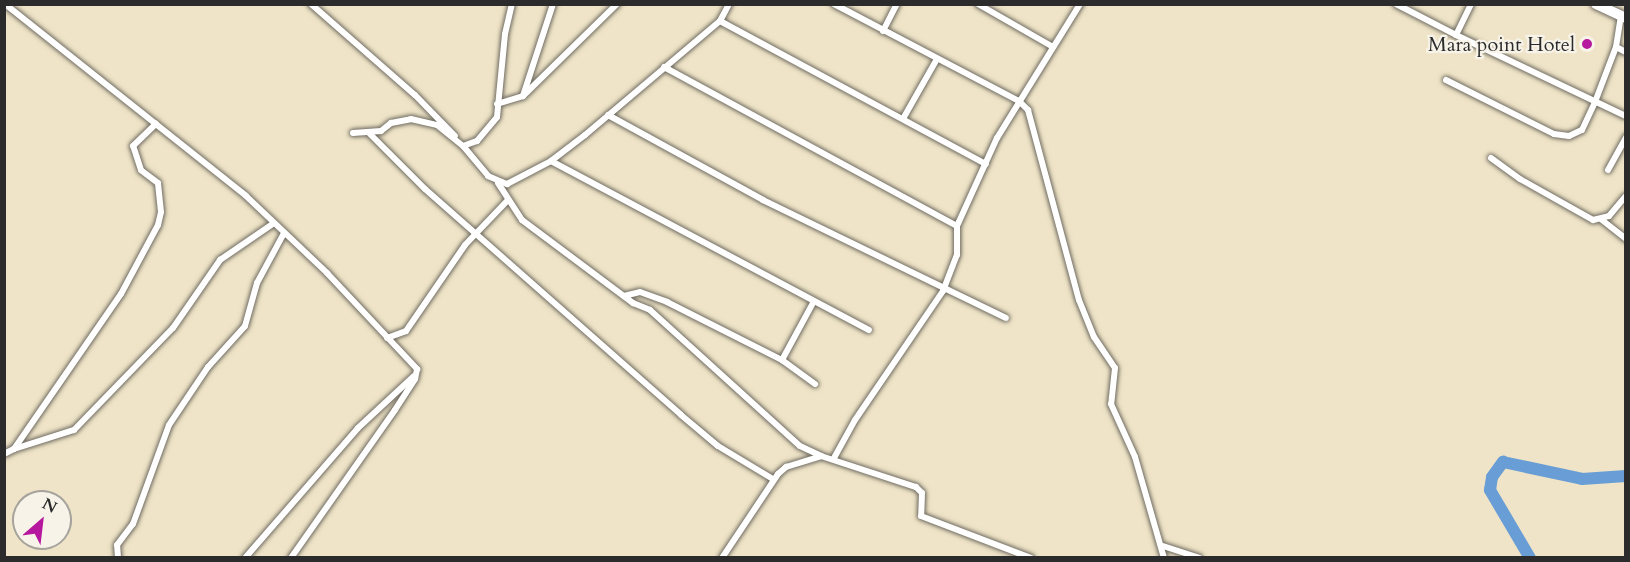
<!DOCTYPE html>
<html>
<head>
<meta charset="utf-8">
<style>
	body { margin:0 }
	#map { position:relative; width:1630px; height:562px; overflow:hidden; background:#efe4c7; font-family:Cardo,serif }
	div>[style] { position:absolute }
	.river>* { height:12px; margin:-6px; padding:0 6px; transform-origin:6px; border-radius:6px; background:#689ed5 }
	.roads { filter:drop-shadow(0 0 2px #706c62) drop-shadow(0 0 2px #706c62) }
	.minor>* { height:6px; margin:-3px; padding:0 3px; transform-origin:3px; border-radius:3px; background:#fff }
	.trunk>* { height:10px; margin:-5px; padding:0 5px; transform-origin:5px; border-radius:5px; background:#fff }
	.dots>* { width:16px; height:16px; translate:-50% -50%; box-sizing:border-box; border:3px solid #f7f3e8; border-radius:50% }
	span { translate:-50% -50%; white-space:nowrap; text-align:center; line-height:1.15; -webkit-text-stroke:4.5px #f7f3e8; paint-order:stroke }
	.poi-label { font-size:20px; color:#2b2b2b }
	.right { translate:-100% -50%; text-align:right }
	.frame { position:absolute; inset:0; border:6px solid #2b2b2b; pointer-events:none }
	.north { position:absolute; left:12px; top:490px; width:60px; height:60px; box-sizing:border-box; background:#f7f3e8; border:2px solid #a5a39c; border-radius:50%; rotate:28deg; font-size:16px; font-weight:700; line-height:24px; text-align:center; color:#2b2b2b }
	.north::after { content:''; display:block; margin:auto; width:21px; height:27px; background:#b5179e; clip-path:polygon(50% 0,100% 100%,50% 72%,0 100%) }
</style>
</head>
<body>
<div id="map">
	<div class="river">
		<div style="left:1530px;top:558px;width:79px;rotate:-120.5deg"></div>
		<div style="left:1490px;top:490px;width:13px;rotate:-81deg"></div>
		<div style="left:1492px;top:477px;width:19px;rotate:-54deg"></div>
		<div style="left:1503px;top:462px;width:81px;rotate:12.1deg"></div>
		<div style="left:1582px;top:479px;width:44px;rotate:-3.9deg"></div>
	</div>
	<div class="roads">
		<div class="minor">
			<div style="left:5px;top:4px;width:308px;rotate:38.5deg"></div>
			<div style="left:246px;top:196px;width:112px;rotate:43.5deg"></div>
			<div style="left:327px;top:273px;width:132px;rotate:46.8deg"></div>
			<div style="left:417px;top:369px;width:10px;rotate:101deg"></div>
			<div style="left:415px;top:379px;width:37px;rotate:123deg"></div>
			<div style="left:395px;top:410px;width:181px;rotate:125.1deg"></div>
			<div style="left:311px;top:4px;width:138px;rotate:41.2deg"></div>
			<div style="left:415px;top:95px;width:57px;rotate:45.7deg"></div>
			<div style="left:553px;top:4px;width:97px;rotate:108.1deg"></div>
			<div style="left:523px;top:96px;width:132px;rotate:-44.4deg"></div>
			<div style="left:834px;top:4px;width:209px;rotate:27.7deg"></div>
			<div style="left:1019px;top:101px;width:13px;rotate:45deg"></div>
			<div style="left:1028px;top:110px;width:197px;rotate:75deg"></div>
			<div style="left:1079px;top:300px;width:40px;rotate:68deg"></div>
			<div style="left:1094px;top:337px;width:37px;rotate:56deg"></div>
			<div style="left:1115px;top:368px;width:36px;rotate:96deg"></div>
			<div style="left:1111px;top:404px;width:58px;rotate:65.6deg"></div>
			<div style="left:1135px;top:457px;width:105px;rotate:74deg"></div>
			<div style="left:978px;top:4px;width:86px;rotate:29.8deg"></div>
			<div style="left:1396px;top:4px;width:68px;rotate:27.3deg"></div>
			<div style="left:1456px;top:35px;width:34px;rotate:-64deg"></div>
			<div style="left:720px;top:21px;width:302px;rotate:28.3deg"></div>
			<div style="left:883px;top:31px;width:30px;rotate:-63deg"></div>
			<div style="left:1456px;top:35px;width:188px;rotate:25.5deg"></div>
			<div style="left:1616px;top:47px;width:11px;rotate:27deg"></div>
			<div style="left:664px;top:67px;width:333px;rotate:28.5deg"></div>
			<div style="left:1446px;top:80px;width:121px;rotate:26.6deg"></div>
			<div style="left:1554px;top:134px;width:15px;rotate:8deg"></div>
			<div style="left:1569px;top:136px;width:14px;rotate:-25deg"></div>
			<div style="left:1582px;top:130px;width:31px;rotate:-65deg"></div>
			<div style="left:1595px;top:102px;width:59px;rotate:-69.1deg"></div>
			<div style="left:1616px;top:47px;width:31px;rotate:-81deg"></div>
			<div style="left:497px;top:104px;width:27px;rotate:-17deg"></div>
			<div style="left:608px;top:115px;width:177px;rotate:28.7deg"></div>
			<div style="left:763px;top:200px;width:270px;rotate:25.9deg"></div>
			<div style="left:904px;top:117px;width:67px;rotate:-60.4deg"></div>
			<div style="left:353px;top:133px;width:28px;rotate:-4deg"></div>
			<div style="left:381px;top:131px;width:13px;rotate:-39deg"></div>
			<div style="left:391px;top:123px;width:20px;rotate:-11deg"></div>
			<div style="left:411px;top:119px;width:27px;rotate:13deg"></div>
			<div style="left:437px;top:125px;width:35px;rotate:39deg"></div>
			<div style="left:464px;top:147px;width:38px;rotate:50deg"></div>
			<div style="left:488px;top:176px;width:21px;rotate:23deg"></div>
			<div style="left:507px;top:184px;width:50px;rotate:-27.6deg"></div>
			<div style="left:551px;top:161px;width:43px;rotate:-37.4deg"></div>
			<div style="left:585px;top:135px;width:177px;rotate:-40.2deg"></div>
			<div style="left:720px;top:21px;width:19px;rotate:-62deg"></div>
			<div style="left:369px;top:133px;width:79px;rotate:45deg"></div>
			<div style="left:425px;top:189px;width:341px;rotate:41.4deg"></div>
			<div style="left:681px;top:415px;width:48px;rotate:40deg"></div>
			<div style="left:718px;top:446px;width:64px;rotate:31deg"></div>
			<div style="left:463px;top:146px;width:15px;rotate:-20deg"></div>
			<div style="left:477px;top:141px;width:31px;rotate:-50deg"></div>
			<div style="left:497px;top:117px;width:83px;rotate:-84.5deg"></div>
			<div style="left:505px;top:34px;width:31px;rotate:-77deg"></div>
			<div style="left:1491px;top:158px;width:36px;rotate:36deg"></div>
			<div style="left:1520px;top:179px;width:84px;rotate:29.3deg"></div>
			<div style="left:1593px;top:220px;width:16px;rotate:-14deg"></div>
			<div style="left:1609px;top:216px;width:26px;rotate:-50deg"></div>
			<div style="left:551px;top:161px;width:360px;rotate:28deg"></div>
			<div style="left:1608px;top:170px;width:38px;rotate:-61deg"></div>
			<div style="left:498px;top:183px;width:44px;rotate:57deg"></div>
			<div style="left:522px;top:220px;width:139px;rotate:36.8deg"></div>
			<div style="left:633px;top:303px;width:18px;rotate:22deg"></div>
			<div style="left:650px;top:310px;width:202px;rotate:42.2deg"></div>
			<div style="left:800px;top:446px;width:23px;rotate:25deg"></div>
			<div style="left:1602px;top:220px;width:31px;rotate:38deg"></div>
			<div style="left:624px;top:296px;width:16px;rotate:-14deg"></div>
			<div style="left:640px;top:292px;width:29px;rotate:20deg"></div>
			<div style="left:667px;top:302px;width:129px;rotate:26.8deg"></div>
			<div style="left:782px;top:360px;width:41px;rotate:36deg"></div>
			<div style="left:387px;top:338px;width:20px;rotate:-20deg"></div>
			<div style="left:406px;top:331px;width:104px;rotate:-55.5deg"></div>
			<div style="left:465px;top:245px;width:61px;rotate:-46.3deg"></div>
			<div style="left:782px;top:360px;width:67px;rotate:-61.5deg"></div>
			<div style="left:14px;top:449px;width:63px;rotate:-17.6deg"></div>
			<div style="left:74px;top:430px;width:142px;rotate:-45.9deg"></div>
			<div style="left:173px;top:328px;width:83px;rotate:-55.3deg"></div>
			<div style="left:220px;top:260px;width:65px;rotate:-34.4deg"></div>
			<div style="left:4px;top:454px;width:11px;rotate:-27deg"></div>
			<div style="left:14px;top:449px;width:188px;rotate:-55.4deg"></div>
			<div style="left:121px;top:294px;width:78px;rotate:-61.8deg"></div>
			<div style="left:158px;top:225px;width:13px;rotate:-77deg"></div>
			<div style="left:161px;top:212px;width:29px;rotate:-96deg"></div>
			<div style="left:158px;top:183px;width:21px;rotate:-143deg"></div>
			<div style="left:141px;top:170px;width:25px;rotate:-108deg"></div>
			<div style="left:133px;top:146px;width:32px;rotate:-44deg"></div>
			<div style="left:834px;top:458px;width:43px;rotate:-61.1deg"></div>
			<div style="left:855px;top:420px;width:156px;rotate:-55.7deg"></div>
			<div style="left:943px;top:291px;width:39px;rotate:-69deg"></div>
			<div style="left:957px;top:255px;width:29px;rotate:-90deg"></div>
			<div style="left:957px;top:226px;width:97px;rotate:-65.6deg"></div>
			<div style="left:997px;top:138px;width:158px;rotate:-58.2deg"></div>
			<div style="left:1163px;top:546px;width:38px;rotate:18deg"></div>
			<div style="left:118px;top:558px;width:13px;rotate:-94deg"></div>
			<div style="left:117px;top:545px;width:26px;rotate:-53deg"></div>
			<div style="left:133px;top:524px;width:105px;rotate:-70deg"></div>
			<div style="left:169px;top:425px;width:70px;rotate:-56.1deg"></div>
			<div style="left:208px;top:367px;width:55px;rotate:-47.9deg"></div>
			<div style="left:245px;top:326px;width:45px;rotate:-74.4deg"></div>
			<div style="left:257px;top:283px;width:57px;rotate:-61.6deg"></div>
			<div style="left:245px;top:558px;width:172px;rotate:-49deg"></div>
			<div style="left:358px;top:428px;width:76px;rotate:-42.9deg"></div>
			<div style="left:722px;top:558px;width:101px;rotate:-56.3deg"></div>
			<div style="left:778px;top:474px;width:11px;rotate:-41deg"></div>
			<div style="left:786px;top:467px;width:37px;rotate:-17deg"></div>
			<div style="left:821px;top:456px;width:100px;rotate:18.1deg"></div>
			<div style="left:916px;top:487px;width:8px;rotate:45deg"></div>
			<div style="left:922px;top:493px;width:23px;rotate:92deg"></div>
			<div style="left:921px;top:516px;width:118px;rotate:20.9deg"></div>
		</div>
		<div class="trunk">
			<div style="left:1596px;top:4px;width:33px;rotate:25deg"></div>
		</div>
	</div>
	<div class="dots">
		<div style="left:1587px;top:44px;background:#b5179e"></div>
	</div>
	<div class="poi-label">
		<span class="right" style="left:1575px;top:44px">Mara point Hotel</span>
	</div>
	<div class="frame"></div>
	<div class="north">N</div>
</div>
</body>
</html>
